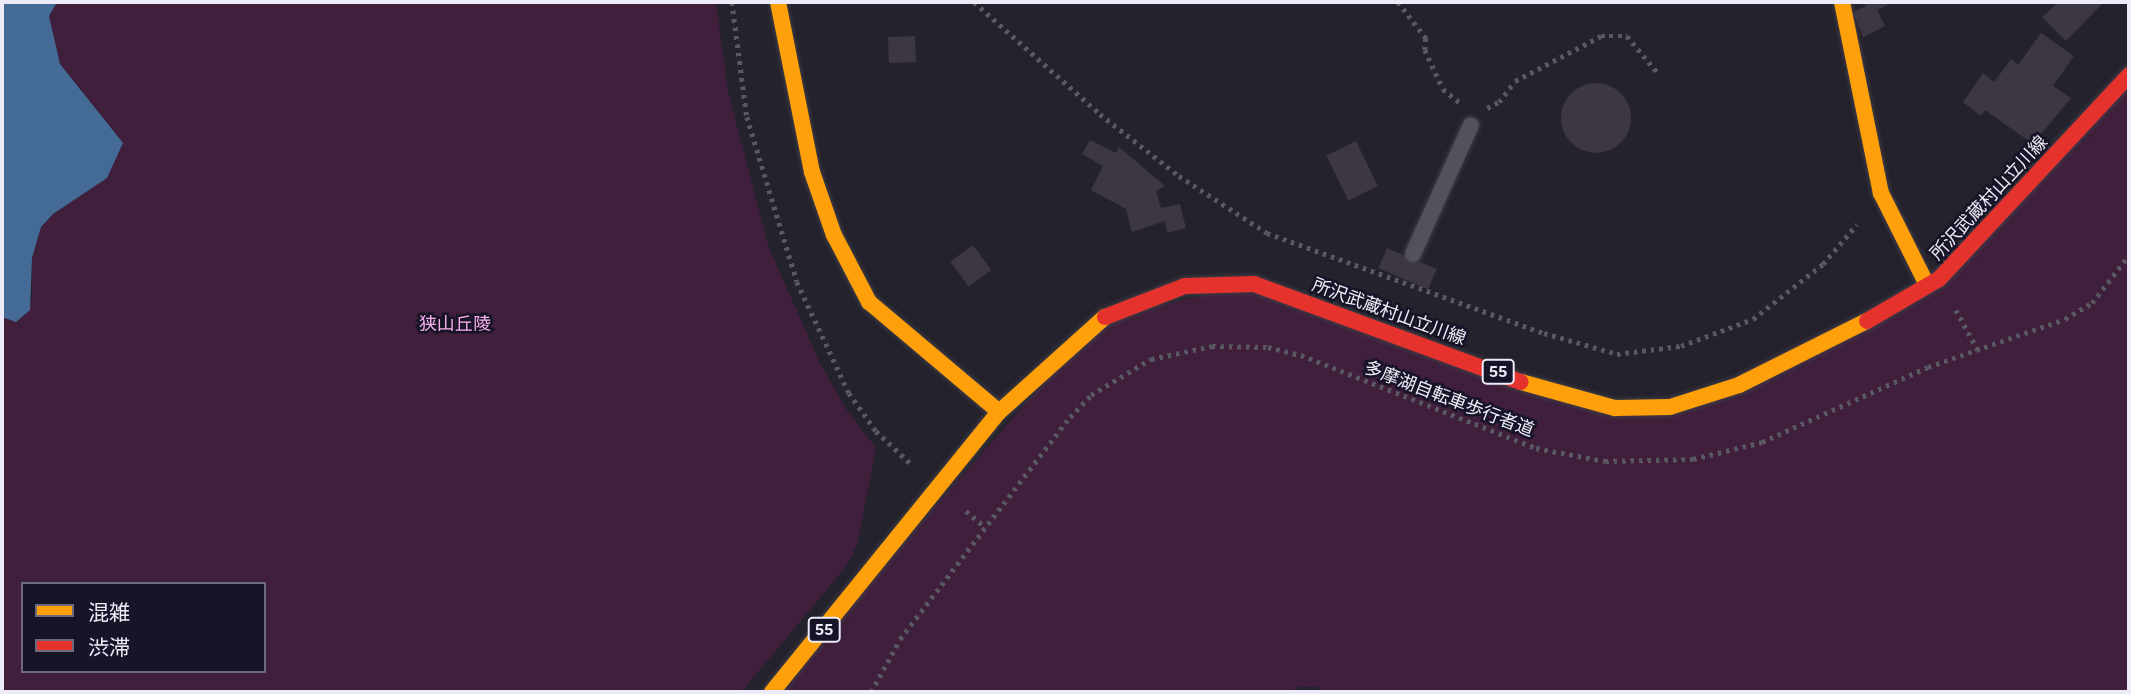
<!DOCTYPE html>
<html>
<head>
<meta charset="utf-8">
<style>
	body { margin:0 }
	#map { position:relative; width:2131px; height:694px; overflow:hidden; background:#24222c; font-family:Figtree,"Noto Sans JP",sans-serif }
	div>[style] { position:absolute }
	.green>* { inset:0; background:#401f3c }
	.water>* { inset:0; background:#446b95 }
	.building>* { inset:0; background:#3d3744; transform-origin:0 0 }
	.round { border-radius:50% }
	.path>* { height:4.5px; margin-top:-2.25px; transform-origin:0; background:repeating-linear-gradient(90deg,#5a5961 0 3.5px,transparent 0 8.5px) }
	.roads { filter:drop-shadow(0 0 2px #3e3c45) drop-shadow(0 0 2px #3e3c45) }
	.lane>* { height:16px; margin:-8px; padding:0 8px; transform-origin:8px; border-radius:8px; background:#53515a }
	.slow>* { height:16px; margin:-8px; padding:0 8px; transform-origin:8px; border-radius:8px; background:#ff9f0a }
	.jam>* { height:16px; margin:-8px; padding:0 8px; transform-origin:8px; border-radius:8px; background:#e5322d }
	span { translate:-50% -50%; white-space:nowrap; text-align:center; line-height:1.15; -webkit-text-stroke:5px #171427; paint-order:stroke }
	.shield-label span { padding:2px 5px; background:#171427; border:2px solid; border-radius:5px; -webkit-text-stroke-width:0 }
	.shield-label { font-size:16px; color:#edebf9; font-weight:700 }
	.street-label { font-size:18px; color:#edebf9 }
	.park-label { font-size:18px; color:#f9b1ee }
	.frame { position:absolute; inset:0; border:4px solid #edebf9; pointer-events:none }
	.legend { position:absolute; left:21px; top:582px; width:245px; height:91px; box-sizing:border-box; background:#171427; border:2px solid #6d6a7b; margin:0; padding:9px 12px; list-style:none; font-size:21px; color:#edebf9 }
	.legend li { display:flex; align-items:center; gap:14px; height:35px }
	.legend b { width:35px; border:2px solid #6d6a7b }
</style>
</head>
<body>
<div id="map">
	<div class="green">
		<div style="clip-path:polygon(evenodd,57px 2px,716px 2px,728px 92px,769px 248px,820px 363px,846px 409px,876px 448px,857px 545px,846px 567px,741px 692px,2px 692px,2px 317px,16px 321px,32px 301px,32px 258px,41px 227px,53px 214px,106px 178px,83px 92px,60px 64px,51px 37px,49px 16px,57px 2px,23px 584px,264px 584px,264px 671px,23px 671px,23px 584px)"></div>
		<div style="clip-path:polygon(2129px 75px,2129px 692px,1321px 692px,1318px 687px,1298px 687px,1293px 692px,772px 692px,1100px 319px,1254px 284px,1563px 397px,1670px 407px,1927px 285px)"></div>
	</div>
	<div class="water">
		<div style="clip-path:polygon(2px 2px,57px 2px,49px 16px,60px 64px,123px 143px,107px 178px,53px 214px,41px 227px,32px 258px,30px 310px,16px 322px,2px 317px)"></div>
	</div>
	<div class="building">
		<div style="clip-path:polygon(1863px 2px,1893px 2px,1877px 10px,1885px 26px,1863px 37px,1853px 12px,1866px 6px)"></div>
		<div style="clip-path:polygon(2059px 2px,2100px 2px,2102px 4px,2066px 41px,2042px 17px)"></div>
		<div style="clip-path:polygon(2041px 33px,2074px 56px,2053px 86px,2071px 98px,2033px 144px,1985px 110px,1981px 116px,1963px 102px,1983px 73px,1994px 82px,2011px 59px,2018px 65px)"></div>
		<div style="left:915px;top:36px;width:26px;height:27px;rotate:88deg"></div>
		<div class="round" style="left:1561px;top:83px;width:70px;height:70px"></div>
		<div style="clip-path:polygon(1090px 140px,1116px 153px,1119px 147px,1165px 186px,1156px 191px,1161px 208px,1180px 204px,1186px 228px,1167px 233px,1165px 221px,1132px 232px,1126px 209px,1091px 190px,1103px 166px,1082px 154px)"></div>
		<div style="left:1356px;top:141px;width:50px;height:33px;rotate:64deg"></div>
		<div style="left:973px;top:245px;width:31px;height:28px;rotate:54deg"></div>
		<div style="left:1387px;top:248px;width:54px;height:22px;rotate:23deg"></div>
	</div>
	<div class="path">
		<div style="left:732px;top:2px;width:116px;rotate:82.6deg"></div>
		<div style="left:747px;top:117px;width:172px;rotate:73.1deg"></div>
		<div style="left:797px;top:282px;width:123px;rotate:64.9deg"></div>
		<div style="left:849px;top:393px;width:47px;rotate:54.6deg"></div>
		<div style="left:876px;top:431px;width:48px;rotate:43.3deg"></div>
		<div style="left:974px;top:2px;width:169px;rotate:41.6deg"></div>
		<div style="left:1100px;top:114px;width:100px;rotate:38.1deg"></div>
		<div style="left:1179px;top:176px;width:105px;rotate:32.9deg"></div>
		<div style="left:1267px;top:233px;width:294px;rotate:19.9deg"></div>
		<div style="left:1544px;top:333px;width:76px;rotate:16deg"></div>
		<div style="left:1617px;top:354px;width:64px;rotate:-7.1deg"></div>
		<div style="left:1681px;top:346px;width:77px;rotate:-20.6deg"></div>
		<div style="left:1753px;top:319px;width:89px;rotate:-38.2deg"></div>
		<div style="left:1823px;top:264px;width:52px;rotate:-49.6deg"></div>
		<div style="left:1398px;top:2px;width:46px;rotate:52.1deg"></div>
		<div style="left:1426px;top:38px;width:12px;rotate:95deg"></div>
		<div style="left:1425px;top:50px;width:43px;rotate:65.2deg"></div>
		<div style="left:1443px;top:89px;width:22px;rotate:39deg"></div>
		<div style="left:1487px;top:108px;width:13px;rotate:-27deg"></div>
		<div style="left:1499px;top:102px;width:26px;rotate:-53deg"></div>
		<div style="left:1515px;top:81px;width:97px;rotate:-27.6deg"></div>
		<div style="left:1601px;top:36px;width:26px"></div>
		<div style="left:1627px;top:36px;width:47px;rotate:50.2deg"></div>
		<div style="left:1956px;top:310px;width:46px;rotate:61.2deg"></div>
		<div style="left:966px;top:511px;width:23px;rotate:40deg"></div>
		<div style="left:871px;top:692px;width:60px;rotate:-61.3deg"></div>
		<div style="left:900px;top:639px;width:280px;rotate:-52.6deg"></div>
		<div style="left:1070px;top:417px;width:30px;rotate:-46deg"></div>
		<div style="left:1091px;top:395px;width:70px;rotate:-31deg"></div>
		<div style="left:1151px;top:359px;width:62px;rotate:-12deg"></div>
		<div style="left:1212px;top:346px;width:56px;rotate:1deg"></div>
		<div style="left:1268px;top:347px;width:34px;rotate:14deg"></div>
		<div style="left:1301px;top:355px;width:253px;rotate:21.6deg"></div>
		<div style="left:1536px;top:448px;width:70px;rotate:10.7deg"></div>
		<div style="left:1605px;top:461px;width:88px;rotate:-1.3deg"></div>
		<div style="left:1693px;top:459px;width:71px;rotate:-13.8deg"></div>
		<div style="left:1762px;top:442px;width:182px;rotate:-24.3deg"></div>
		<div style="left:1928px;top:367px;width:145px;rotate:-19.3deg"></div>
		<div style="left:2065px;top:319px;width:31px;rotate:-31deg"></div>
		<div style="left:2092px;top:303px;width:61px;rotate:-52.4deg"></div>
	</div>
	<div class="roads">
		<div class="lane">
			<div style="left:1413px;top:254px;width:141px;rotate:-65.8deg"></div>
		</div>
		<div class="slow">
			<div style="left:778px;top:2px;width:173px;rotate:78.7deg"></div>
			<div style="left:812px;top:172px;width:67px;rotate:70.8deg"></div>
			<div style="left:834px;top:235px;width:76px;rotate:62.4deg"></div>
			<div style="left:869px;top:302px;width:170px;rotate:40.2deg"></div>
			<div style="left:1842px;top:2px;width:195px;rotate:78.5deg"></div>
			<div style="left:1881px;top:193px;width:103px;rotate:63.4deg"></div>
			<div style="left:1521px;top:382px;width:98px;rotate:15.5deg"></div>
			<div style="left:1615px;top:408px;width:55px;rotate:-1deg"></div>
			<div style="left:1670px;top:407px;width:72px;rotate:-17.7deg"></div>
			<div style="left:1739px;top:385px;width:143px;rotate:-26.6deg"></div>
			<div style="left:772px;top:692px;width:360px;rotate:-51deg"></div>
			<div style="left:999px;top:412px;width:142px;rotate:-41.9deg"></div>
		</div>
		<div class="jam">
			<div style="left:1105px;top:317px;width:86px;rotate:-21.2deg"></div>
			<div style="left:1185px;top:286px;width:69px;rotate:-1.7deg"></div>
			<div style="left:1254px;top:284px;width:284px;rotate:20.2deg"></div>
			<div style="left:1867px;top:321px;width:83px;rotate:-30.3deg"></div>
			<div style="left:1939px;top:279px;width:279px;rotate:-47deg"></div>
		</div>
	</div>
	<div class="shield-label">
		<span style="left:1498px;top:372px">55</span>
		<span style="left:824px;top:630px">55</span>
	</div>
	<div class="street-label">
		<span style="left:1989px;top:198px;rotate:-47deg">所沢武蔵村山立川線</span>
		<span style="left:1389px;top:312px;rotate:20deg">所沢武蔵村山立川線</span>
		<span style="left:1449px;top:399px;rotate:21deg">多摩湖自転車歩行者道</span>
	</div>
	<div class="park-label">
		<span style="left:455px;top:324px">狭山丘陵</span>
	</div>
	<div class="frame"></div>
	<ul class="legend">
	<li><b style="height:9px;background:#ff9f0a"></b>混雑</li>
	<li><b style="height:9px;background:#e5322d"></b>渋滞</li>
	</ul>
</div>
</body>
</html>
